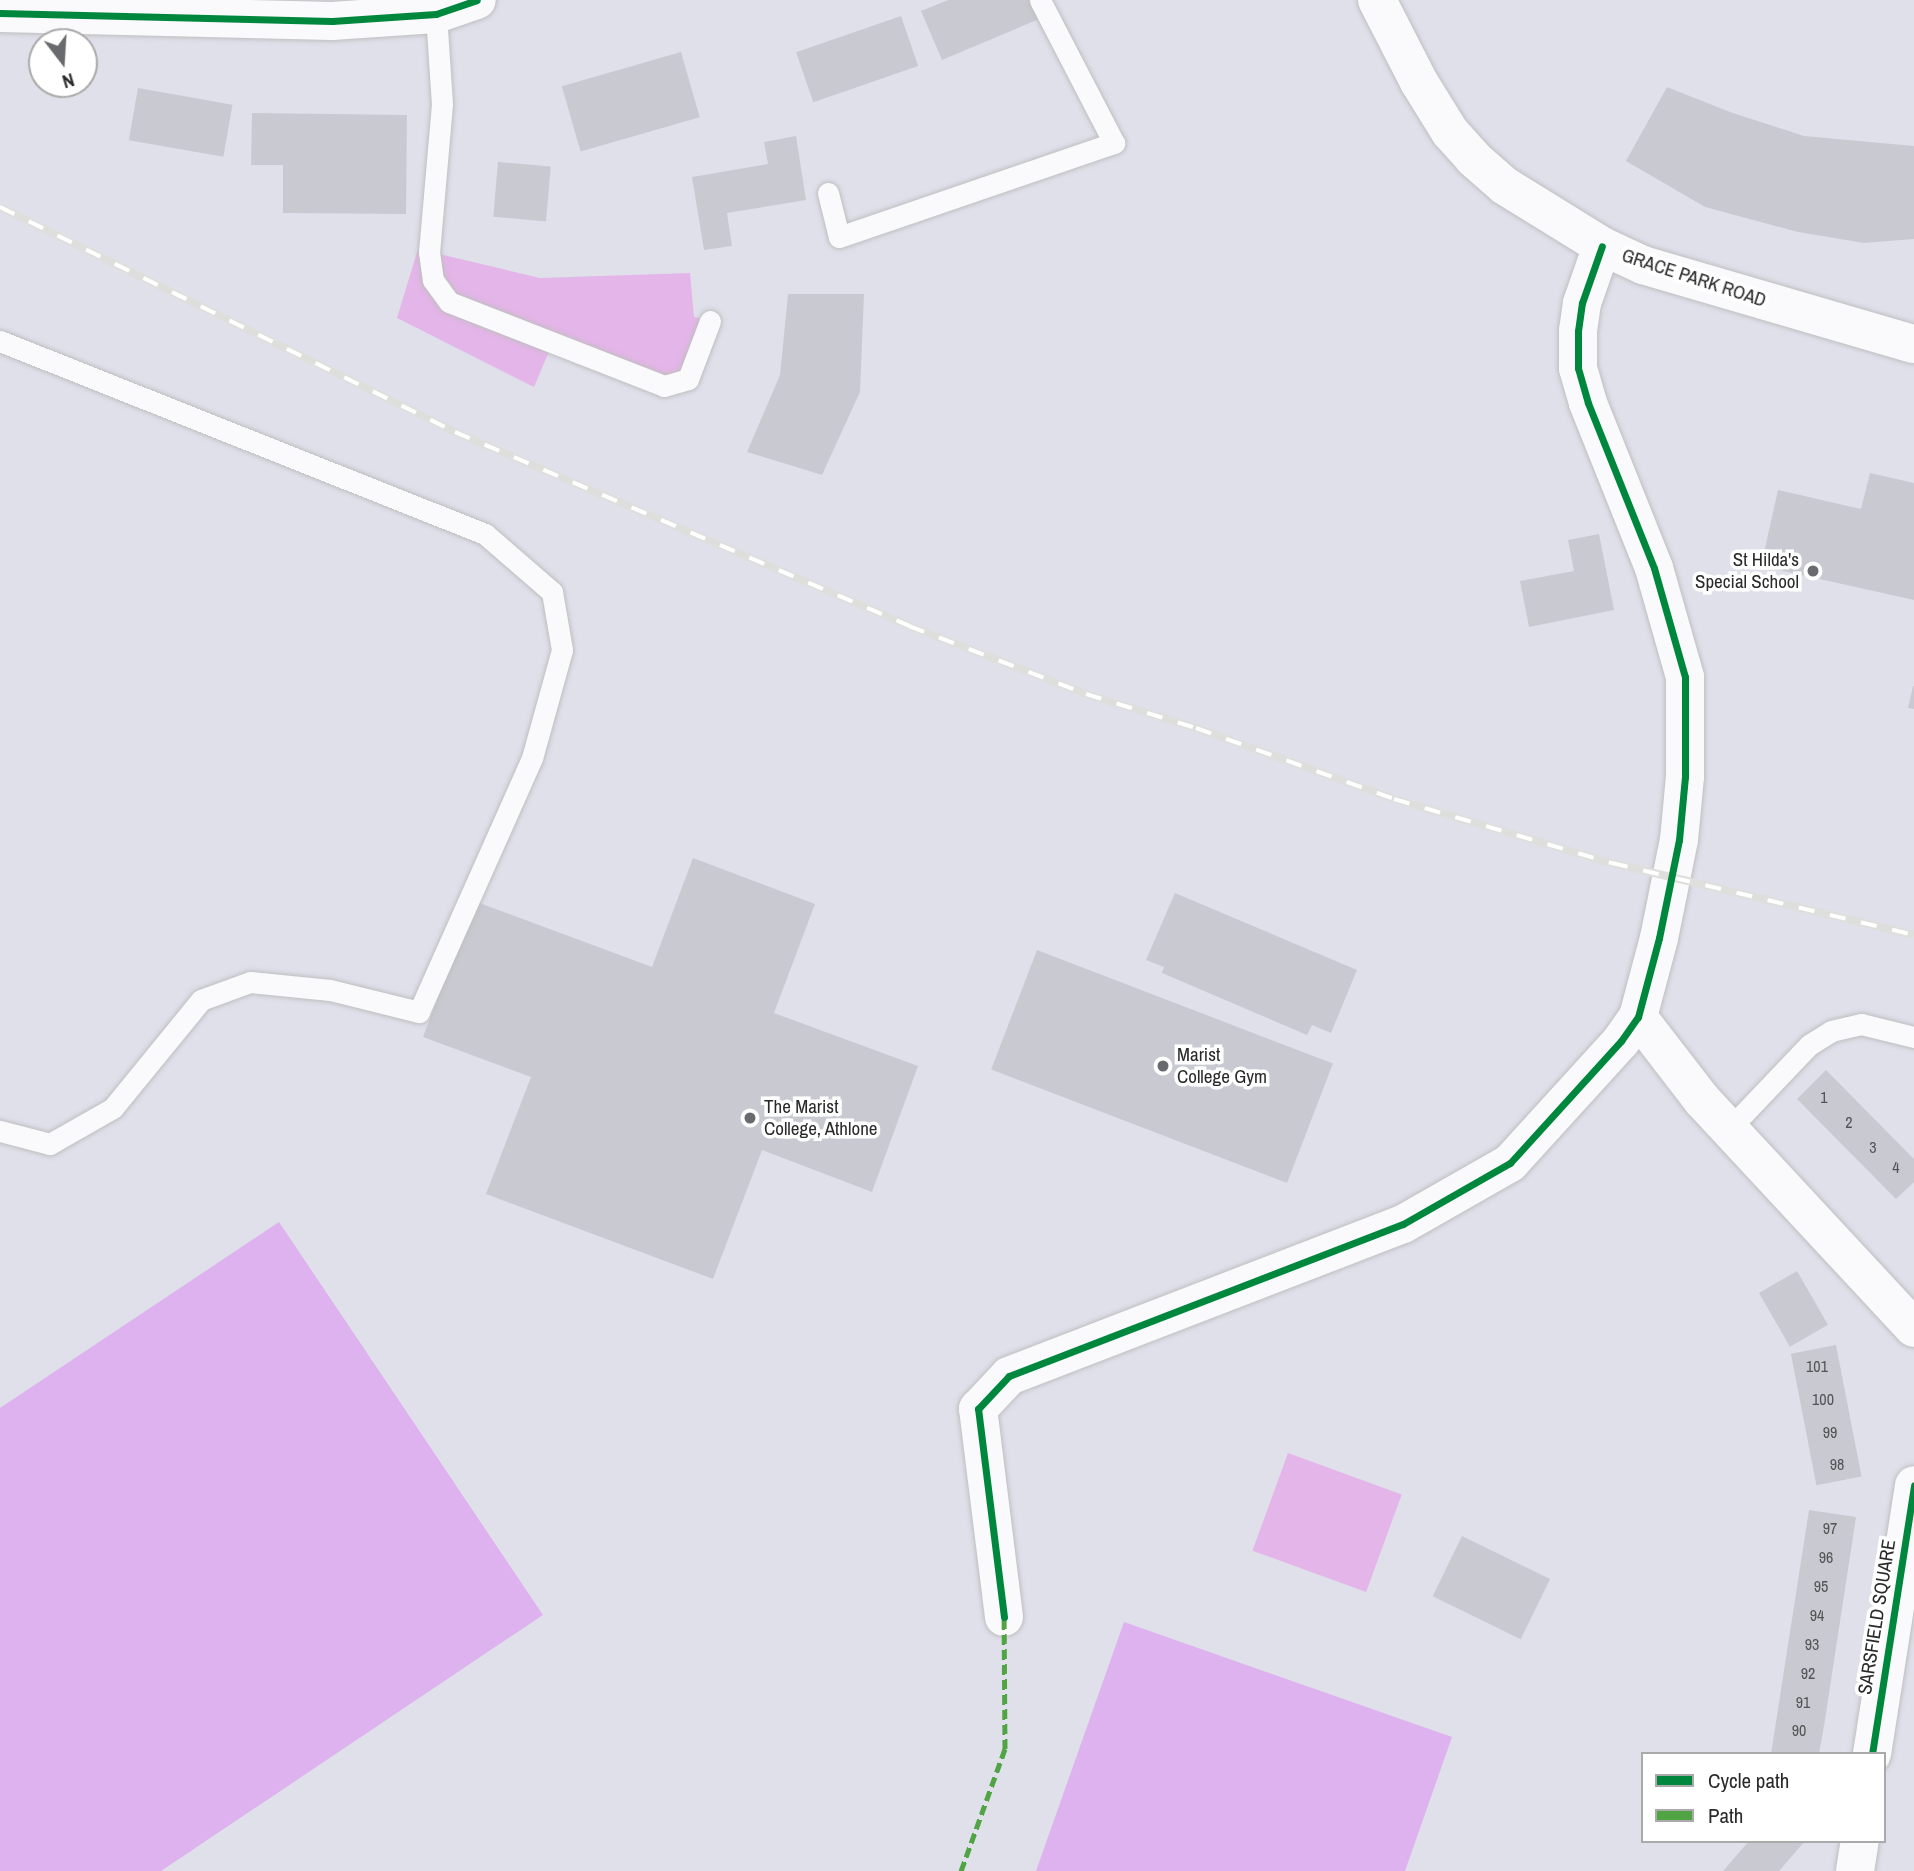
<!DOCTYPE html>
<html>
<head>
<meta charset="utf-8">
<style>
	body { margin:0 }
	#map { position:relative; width:1914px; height:1871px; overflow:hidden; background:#dfe0ea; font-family:"Archivo Narrow",sans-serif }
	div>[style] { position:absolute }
	.green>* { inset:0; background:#e4b5e8; transform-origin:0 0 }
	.pitch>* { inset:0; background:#deb2ee }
	.building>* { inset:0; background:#c9cad1; transform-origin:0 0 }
	.roads { filter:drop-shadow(0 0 2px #bfbfc0) drop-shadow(0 0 2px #bfbfc0) }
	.lane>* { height:21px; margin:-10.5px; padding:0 10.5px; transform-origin:10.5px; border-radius:10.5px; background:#fafafc }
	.street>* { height:38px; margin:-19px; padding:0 19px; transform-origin:19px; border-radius:19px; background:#fafafc }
	.secondary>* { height:38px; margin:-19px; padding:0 19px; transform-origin:19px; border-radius:19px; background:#fafafc }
	.rail>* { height:8px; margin-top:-4px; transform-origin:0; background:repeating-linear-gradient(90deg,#fff 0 16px,#dedfdd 0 32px); box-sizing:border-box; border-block:2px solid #dedfdd }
	.quiet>* { height:5px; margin-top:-2.5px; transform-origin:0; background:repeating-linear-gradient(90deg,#51a443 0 10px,transparent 0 15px) }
	.cycleway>* { height:7px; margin:-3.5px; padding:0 3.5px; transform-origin:3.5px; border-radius:3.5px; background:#00873e }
	.dots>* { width:19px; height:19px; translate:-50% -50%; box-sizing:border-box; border:4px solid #fff; border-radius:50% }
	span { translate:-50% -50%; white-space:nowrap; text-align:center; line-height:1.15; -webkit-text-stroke:7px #fff; paint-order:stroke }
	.number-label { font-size:16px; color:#545456 }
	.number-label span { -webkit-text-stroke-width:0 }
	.street-label { font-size:19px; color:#2a2a2a }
	.poi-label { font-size:19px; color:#2a2a2a }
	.right { translate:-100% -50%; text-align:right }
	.left { translate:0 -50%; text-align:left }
	.legend { position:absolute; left:1641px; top:1752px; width:245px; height:91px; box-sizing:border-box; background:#fff; border:2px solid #aaa; margin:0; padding:9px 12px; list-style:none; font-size:21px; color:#2a2a2a }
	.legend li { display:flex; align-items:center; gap:14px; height:35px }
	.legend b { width:35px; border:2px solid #aaa }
	.north { position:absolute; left:28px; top:28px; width:70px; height:70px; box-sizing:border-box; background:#fff; border:2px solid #aaa; border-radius:50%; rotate:163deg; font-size:19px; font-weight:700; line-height:28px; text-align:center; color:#2a2a2a }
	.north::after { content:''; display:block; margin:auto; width:24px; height:32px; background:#696a6d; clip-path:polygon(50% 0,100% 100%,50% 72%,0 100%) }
</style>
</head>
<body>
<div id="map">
	<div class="green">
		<div style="clip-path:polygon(418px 249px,540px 278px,690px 273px,694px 317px,710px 321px,688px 379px,664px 386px,553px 342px,534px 387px,397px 318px)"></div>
		<div style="left:1288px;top:1453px;width:121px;height:104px;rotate:20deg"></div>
	</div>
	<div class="pitch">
		<div style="clip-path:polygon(279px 1222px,543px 1615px,161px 1871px,0 1871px,0 1408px)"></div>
		<div style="clip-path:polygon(1124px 1622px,1452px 1737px,1405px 1871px,1036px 1871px)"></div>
	</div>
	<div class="building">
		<div style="clip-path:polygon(948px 0,1036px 0,1044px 17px,942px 60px,921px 11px)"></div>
		<div style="left:901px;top:16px;width:53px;height:111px;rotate:71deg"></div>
		<div style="left:681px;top:52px;width:68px;height:124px;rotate:74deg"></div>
		<div style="clip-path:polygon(1667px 87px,1730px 112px,1804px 136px,1914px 146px,1914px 239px,1864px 243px,1798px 232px,1705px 207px,1626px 161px)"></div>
		<div style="left:138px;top:88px;width:96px;height:53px;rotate:10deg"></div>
		<div style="clip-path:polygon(252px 113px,407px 115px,406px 214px,283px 213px,283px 165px,251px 165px)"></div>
		<div style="clip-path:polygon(796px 136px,806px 200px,727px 213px,732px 246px,704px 250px,692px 177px,768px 164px,764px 142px)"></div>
		<div style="left:498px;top:162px;width:53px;height:55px;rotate:5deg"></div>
		<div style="clip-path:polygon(788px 294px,864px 294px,860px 392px,822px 475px,747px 452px,780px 375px)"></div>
		<div style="clip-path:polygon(1870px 473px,1914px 483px,1914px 600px,1761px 566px,1778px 490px,1861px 509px)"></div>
		<div style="clip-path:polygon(1599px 534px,1614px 610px,1529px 627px,1520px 581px,1574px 571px,1568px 540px)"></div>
		<div style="clip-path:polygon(1913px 686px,1914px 686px,1914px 709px,1908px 708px)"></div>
		<div style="clip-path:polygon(693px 858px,815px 904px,774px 1013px,918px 1066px,872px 1192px,762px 1150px,713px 1279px,486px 1194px,531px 1077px,423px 1037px,474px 901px,652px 967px)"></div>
		<div style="clip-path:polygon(1175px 893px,1357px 970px,1331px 1033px,1312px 1025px,1307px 1035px,1162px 973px,1164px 967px,1146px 960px)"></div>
		<div style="left:1037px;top:950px;width:317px;height:128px;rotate:21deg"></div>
		<div style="clip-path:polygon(1826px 1070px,1914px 1159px,1914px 1182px,1896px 1199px,1797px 1099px)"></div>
		<div style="left:1797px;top:1271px;width:62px;height:44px;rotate:60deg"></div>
		<div style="left:1836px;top:1345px;width:134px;height:46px;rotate:79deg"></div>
		<div style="clip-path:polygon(1809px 1510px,1856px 1517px,1825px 1720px,1819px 1754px,1771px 1754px)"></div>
		<div style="left:1462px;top:1536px;width:98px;height:67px;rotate:26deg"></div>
		<div style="clip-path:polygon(1749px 1841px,1805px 1841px,1779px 1871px,1723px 1871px)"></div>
	</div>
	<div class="roads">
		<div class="lane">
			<div style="left:436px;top:14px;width:90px;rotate:86.2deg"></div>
			<div style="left:442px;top:104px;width:149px;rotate:95deg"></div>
			<div style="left:429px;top:252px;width:28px;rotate:82deg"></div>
			<div style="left:433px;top:280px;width:27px;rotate:54deg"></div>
			<div style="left:449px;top:302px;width:231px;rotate:21.3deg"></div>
			<div style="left:664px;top:386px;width:25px;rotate:-16deg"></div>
			<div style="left:688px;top:379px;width:62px;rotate:-69.2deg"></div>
			<div style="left:828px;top:193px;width:45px;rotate:76deg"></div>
			<div style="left:839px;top:237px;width:291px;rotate:-18.9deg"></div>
			<div style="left:1114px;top:143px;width:161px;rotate:-117.4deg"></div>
			<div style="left:0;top:341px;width:522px;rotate:21.7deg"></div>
			<div style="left:485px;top:534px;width:89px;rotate:40.9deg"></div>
			<div style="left:552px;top:592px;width:59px;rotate:80.2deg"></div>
			<div style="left:562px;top:650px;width:112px;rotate:105.5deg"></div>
			<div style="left:532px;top:758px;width:278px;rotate:114deg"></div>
			<div style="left:419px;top:1012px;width:92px;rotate:-166.1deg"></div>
			<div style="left:330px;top:990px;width:80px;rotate:-174.3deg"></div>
			<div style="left:250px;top:982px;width:52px;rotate:159.8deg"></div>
			<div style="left:201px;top:1000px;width:139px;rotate:129.2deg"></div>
			<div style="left:113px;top:1108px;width:73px;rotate:150.3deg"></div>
			<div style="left:50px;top:1144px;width:52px;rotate:-165.4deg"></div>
			<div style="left:1729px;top:1129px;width:116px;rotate:-46.4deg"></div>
			<div style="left:1809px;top:1045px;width:26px;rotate:-32deg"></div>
			<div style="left:1831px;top:1031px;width:31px;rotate:-13deg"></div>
			<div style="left:1861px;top:1024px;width:55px;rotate:13.8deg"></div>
		</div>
		<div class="street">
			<div style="left:1638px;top:1017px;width:105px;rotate:52.4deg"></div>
			<div style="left:1702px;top:1100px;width:311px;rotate:47.1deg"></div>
			<div style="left:1004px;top:1617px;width:210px;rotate:-97.1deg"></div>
			<div style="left:978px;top:1409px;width:45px;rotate:-46.8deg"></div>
			<div style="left:1009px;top:1376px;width:422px;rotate:-21.1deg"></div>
			<div style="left:1403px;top:1224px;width:123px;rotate:-29.7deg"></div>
			<div style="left:1510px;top:1163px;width:165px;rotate:-47.7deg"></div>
			<div style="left:1621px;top:1041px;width:29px;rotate:-55deg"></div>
			<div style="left:1638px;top:1017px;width:82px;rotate:-75.1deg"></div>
			<div style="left:1659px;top:938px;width:100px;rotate:-78.5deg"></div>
			<div style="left:1679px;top:840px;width:63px;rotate:-84.6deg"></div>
			<div style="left:1685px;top:777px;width:100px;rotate:-90deg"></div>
			<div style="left:1685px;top:677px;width:113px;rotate:-105.9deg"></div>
			<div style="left:1654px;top:568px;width:178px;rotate:-111.8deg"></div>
			<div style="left:1588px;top:403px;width:36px;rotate:-106deg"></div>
			<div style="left:1578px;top:368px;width:37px;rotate:-90deg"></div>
			<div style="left:1578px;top:331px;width:28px;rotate:-82deg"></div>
			<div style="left:1582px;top:303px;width:60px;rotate:-70.7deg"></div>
			<div style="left:1872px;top:1754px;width:272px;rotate:-81.1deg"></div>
			<div style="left:1855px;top:1871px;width:30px;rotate:-81deg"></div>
		</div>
		<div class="secondary">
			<div style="left:1377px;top:0;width:92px;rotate:62.9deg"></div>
			<div style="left:1419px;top:82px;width:59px;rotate:58.2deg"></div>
			<div style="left:1450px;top:132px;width:36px;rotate:48deg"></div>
			<div style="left:1474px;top:159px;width:41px;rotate:41.1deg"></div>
			<div style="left:1505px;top:186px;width:114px;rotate:31.7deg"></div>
			<div style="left:1602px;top:246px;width:45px;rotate:24.9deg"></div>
			<div style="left:1643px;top:265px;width:282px;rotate:16.3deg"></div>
			<div style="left:0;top:13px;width:332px;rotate:1.4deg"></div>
			<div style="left:332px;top:21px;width:104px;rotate:-3.9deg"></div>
			<div style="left:436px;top:14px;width:43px;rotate:-18.9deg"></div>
		</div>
	</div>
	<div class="rail">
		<div style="left:0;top:207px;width:508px;rotate:26.31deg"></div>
		<div style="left:455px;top:432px;width:494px;rotate:23.1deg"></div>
		<div style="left:909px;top:626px;width:190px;rotate:21deg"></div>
		<div style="left:1086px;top:694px;width:115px;rotate:17.2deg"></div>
		<div style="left:1196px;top:728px;width:210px;rotate:19.7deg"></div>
		<div style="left:1394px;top:799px;width:227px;rotate:16.4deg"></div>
		<div style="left:1612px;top:863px;width:310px;rotate:13.4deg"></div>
	</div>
	<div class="quiet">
		<div style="left:961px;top:1871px;width:130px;rotate:-70.2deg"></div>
		<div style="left:1005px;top:1749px;width:132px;rotate:-90.4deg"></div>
	</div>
	<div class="cycleway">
		<div style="left:0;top:13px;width:332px;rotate:1.4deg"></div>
		<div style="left:332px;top:21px;width:104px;rotate:-3.9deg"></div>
		<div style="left:436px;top:14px;width:43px;rotate:-18.9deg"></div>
		<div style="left:1004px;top:1617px;width:210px;rotate:-97.1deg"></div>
		<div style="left:978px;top:1409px;width:45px;rotate:-46.8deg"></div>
		<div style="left:1009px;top:1376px;width:422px;rotate:-21.1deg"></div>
		<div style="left:1403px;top:1224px;width:123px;rotate:-29.7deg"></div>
		<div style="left:1510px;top:1163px;width:165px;rotate:-47.7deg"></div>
		<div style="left:1621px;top:1041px;width:29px;rotate:-55deg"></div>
		<div style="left:1638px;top:1017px;width:82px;rotate:-75.1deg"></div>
		<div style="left:1659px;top:938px;width:100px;rotate:-78.5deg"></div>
		<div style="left:1679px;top:840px;width:63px;rotate:-84.6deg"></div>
		<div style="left:1685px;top:777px;width:100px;rotate:-90deg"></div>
		<div style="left:1685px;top:677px;width:113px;rotate:-105.9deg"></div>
		<div style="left:1654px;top:568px;width:178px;rotate:-111.8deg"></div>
		<div style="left:1588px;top:403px;width:36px;rotate:-106deg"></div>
		<div style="left:1578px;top:368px;width:37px;rotate:-90deg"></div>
		<div style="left:1578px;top:331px;width:28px;rotate:-82deg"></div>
		<div style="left:1582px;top:303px;width:60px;rotate:-70.7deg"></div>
		<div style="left:1872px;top:1754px;width:272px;rotate:-81.1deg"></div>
	</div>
	<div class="dots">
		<div style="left:1813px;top:571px;background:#696a6d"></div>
		<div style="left:1163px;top:1066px;background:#696a6d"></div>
		<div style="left:750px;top:1118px;background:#696a6d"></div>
	</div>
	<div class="number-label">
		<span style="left:1824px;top:1097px">1</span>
		<span style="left:1849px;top:1122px">2</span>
		<span style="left:1873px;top:1147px">3</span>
		<span style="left:1896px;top:1167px">4</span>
		<span style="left:1817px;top:1366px">101</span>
		<span style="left:1823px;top:1399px">100</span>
		<span style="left:1830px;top:1432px">99</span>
		<span style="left:1837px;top:1464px">98</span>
		<span style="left:1830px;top:1528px">97</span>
		<span style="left:1826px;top:1557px">96</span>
		<span style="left:1821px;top:1586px">95</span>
		<span style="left:1817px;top:1615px">94</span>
		<span style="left:1812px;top:1644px">93</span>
		<span style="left:1808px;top:1673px">92</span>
		<span style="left:1803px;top:1702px">91</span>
		<span style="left:1799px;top:1730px">90</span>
	</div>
	<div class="street-label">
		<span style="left:1694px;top:278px;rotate:18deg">GRACE PARK ROAD</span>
		<span style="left:1877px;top:1617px;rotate:-81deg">SARSFIELD SQUARE</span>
	</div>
	<div class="poi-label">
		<span class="right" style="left:1799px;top:571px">St Hilda's<br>Special School</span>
		<span class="left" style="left:1177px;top:1066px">Marist<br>College Gym</span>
		<span class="left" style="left:764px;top:1118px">The Marist<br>College, Athlone</span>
	</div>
	<ul class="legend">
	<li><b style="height:9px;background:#00873e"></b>Cycle path</li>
	<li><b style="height:9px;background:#51a443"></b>Path</li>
	</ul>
	<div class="north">N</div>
</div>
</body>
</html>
